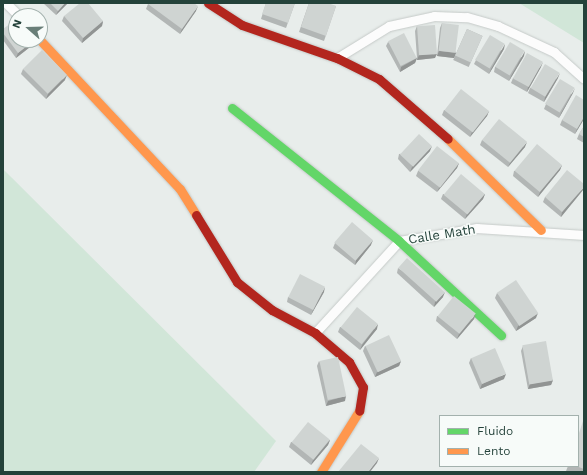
<!DOCTYPE html>
<html>
<head>
<meta charset="utf-8">
<style>
	body { margin:0 }
	#map { position:relative; width:587px; height:475px; overflow:hidden; background:#e8edeb; font-family:"Work Sans",sans-serif }
	div>[style] { position:absolute }
	.green>* { inset:0; background:#d1e6d8 }
	.roads { filter:drop-shadow(0 0 1px #c5cac8) drop-shadow(0 0 1px #c5cac8) }
	.street>* { height:9px; margin:-4.5px; padding:0 4.5px; transform-origin:4.5px; border-radius:4.5px; background:#fcfcfc }
	.fast>* { height:9px; margin:-4.5px; padding:0 4.5px; transform-origin:4.5px; border-radius:4.5px; background:#63d668 }
	.slow>* { height:9px; margin:-4.5px; padding:0 4.5px; transform-origin:4.5px; border-radius:4.5px; background:#ff974d }
	.jam>* { height:9px; margin:-4.5px; padding:0 4.5px; transform-origin:4.5px; border-radius:4.5px; background:#b3261e }
	.wall>* { inset:0; background:#b2b6b5; transform-origin:0 0 }
	.shaded-wall>* { inset:0; background:#919493 }
	.building>* { inset:0; background:#cfd4d2; transform-origin:0 0 }
	span { translate:-50% -50%; white-space:nowrap; text-align:center; line-height:1.15; -webkit-text-stroke:3px #f7fbf9; paint-order:stroke }
	.street-label { font-size:13px; color:#24423a }
	.frame { position:absolute; inset:0; border:4px solid #24423a; pointer-events:none }
	.legend { position:absolute; left:439px; top:415px; width:140px; height:52px; box-sizing:border-box; background:#f7fbf9; border:1px solid #a3b1ad; margin:0; padding:5px 7px; list-style:none; font-size:12px; color:#24423a }
	.legend li { display:flex; align-items:center; gap:8px; height:20px }
	.legend b { width:20px; border:1px solid #a3b1ad }
	.north { position:absolute; left:8px; top:8px; width:40px; height:40px; box-sizing:border-box; background:#f7fbf9; border:1px solid #a3b1ad; border-radius:50%; rotate:290deg; font-size:11px; font-weight:700; line-height:16px; text-align:center; color:#24423a }
	.north::after { content:''; display:block; margin:auto; width:14px; height:18px; background:#697e78; clip-path:polygon(50% 0,100% 100%,50% 72%,0 100%) }
</style>
</head>
<body>
<div id="map">
	<div class="green">
		<div style="clip-path:polygon(519px 3px,584px 3px,584px 43px)"></div>
		<div style="clip-path:polygon(3px 169px,276px 441px,254px 472px,3px 472px)"></div>
	</div>
	<div class="roads">
		<div class="street">
			<div style="left:6px;top:3px;width:18px;rotate:45deg"></div>
			<div style="left:337px;top:58px;width:61px;rotate:-31.6deg"></div>
			<div style="left:389px;top:26px;width:46px;rotate:-12.5deg"></div>
			<div style="left:434px;top:16px;width:33px;rotate:2deg"></div>
			<div style="left:467px;top:17px;width:32px;rotate:16deg"></div>
			<div style="left:498px;top:26px;width:62px;rotate:24.9deg"></div>
			<div style="left:554px;top:52px;width:40px;rotate:42deg"></div>
			<div style="left:315px;top:333px;width:125px;rotate:-47.6deg"></div>
			<div style="left:399px;top:241px;width:79px;rotate:-9.5deg"></div>
			<div style="left:477px;top:228px;width:107px;rotate:3.7deg"></div>
		</div>
		<div class="fast">
			<div style="left:232px;top:108px;width:213px;rotate:38.5deg"></div>
			<div style="left:399px;top:241px;width:139px;rotate:42.7deg"></div>
		</div>
		<div class="slow">
			<div style="left:40px;top:40px;width:204px;rotate:46.8deg"></div>
			<div style="left:180px;top:189px;width:31px;rotate:58deg"></div>
			<div style="left:448px;top:139px;width:130px;rotate:44.4deg"></div>
			<div style="left:321px;top:472px;width:72px;rotate:-58.1deg"></div>
		</div>
		<div class="jam">
			<div style="left:208px;top:3px;width:40px;rotate:32.9deg"></div>
			<div style="left:242px;top:25px;width:101px;rotate:19.2deg"></div>
			<div style="left:337px;top:58px;width:47px;rotate:26.6deg"></div>
			<div style="left:379px;top:79px;width:91px;rotate:41deg"></div>
			<div style="left:196px;top:215px;width:79px;rotate:58.5deg"></div>
			<div style="left:237px;top:282px;width:45px;rotate:38.7deg"></div>
			<div style="left:272px;top:310px;width:49px;rotate:28.1deg"></div>
			<div style="left:315px;top:333px;width:45px;rotate:40.5deg"></div>
			<div style="left:349px;top:362px;width:29px;rotate:61deg"></div>
			<div style="left:363px;top:387px;width:24px;rotate:99deg"></div>
		</div>
	</div>
	<div class="wall">
		<div style="clip-path:polygon(43px 3px,68px 3px,56px 15px)"></div>
		<div style="clip-path:polygon(266px 3px,295px 3px,286px 28px,261px 19px)"></div>
		<div style="clip-path:polygon(309px 3px,336px 6px,324px 41px,299px 32px)"></div>
		<div style="clip-path:polygon(148px 4px,196px 11px,180px 34px,146px 9px)"></div>
		<div style="clip-path:polygon(64px 16px,103px 21px,102px 26px,82px 43px,62px 21px)"></div>
		<div style="clip-path:polygon(442px 23px,456px 53px,454px 58px,437px 56px,440px 28px)"></div>
		<div style="clip-path:polygon(417px 26px,435px 58px,417px 60px,417px 58px,415px 63px,400px 72px,386px 46px,388px 42px,417px 58px,415px 31px)"></div>
		<div style="clip-path:polygon(3px 29px,30px 47px,16px 58px,3px 40px)"></div>
		<div style="left:467px;top:29px;width:17px;height:34px;rotate:24deg"></div>
		<div style="clip-path:polygon(504px 49px,489px 74px,474px 64px,476px 60px)"></div>
		<div style="clip-path:polygon(524px 56px,509px 81px,494px 72px,495px 67px)"></div>
		<div style="clip-path:polygon(541px 67px,527px 92px,511px 83px,513px 78px)"></div>
		<div style="clip-path:polygon(23px 69px,65px 80px,46px 99px,21px 74px)"></div>
		<div style="clip-path:polygon(558px 78px,544px 102px,528px 93px,530px 88px)"></div>
		<div style="clip-path:polygon(573px 93px,559px 118px,544px 109px,546px 104px)"></div>
		<div style="clip-path:polygon(584px 100px,584px 119px,575px 134px,560px 125px,562px 120px)"></div>
		<div style="clip-path:polygon(444px 110px,489px 111px,487px 116px,470px 137px,442px 115px)"></div>
		<div style="clip-path:polygon(584px 126px,584px 143px,577px 139px,579px 134px)"></div>
		<div style="clip-path:polygon(482px 140px,525px 147px,508px 167px,480px 145px)"></div>
		<div style="clip-path:polygon(430px 151px,410px 172px,398px 159px,399px 154px)"></div>
		<div style="clip-path:polygon(459px 163px,457px 168px,437px 192px,416px 176px,418px 171px)"></div>
		<div style="clip-path:polygon(562px 165px,560px 170px,538px 197px,513px 176px,514px 171px)"></div>
		<div style="clip-path:polygon(583px 190px,561px 217px,543px 202px,545px 197px)"></div>
		<div style="clip-path:polygon(443px 194px,485px 194px,483px 199px,465px 219px,441px 199px)"></div>
		<div style="clip-path:polygon(335px 243px,371px 245px,355px 265px,333px 248px)"></div>
		<div style="clip-path:polygon(398px 268px,443px 297px,434px 307px,397px 273px)"></div>
		<div style="clip-path:polygon(324px 292px,311px 315px,287px 302px,288px 297px)"></div>
		<div style="clip-path:polygon(497px 293px,536px 318px,516px 331px,495px 298px)"></div>
		<div style="clip-path:polygon(437px 316px,474px 319px,457px 339px,436px 321px)"></div>
		<div style="clip-path:polygon(340px 327px,377px 329px,360px 350px,338px 332px)"></div>
		<div style="clip-path:polygon(365px 346px,401px 361px,399px 366px,375px 377px,363px 351px)"></div>
		<div style="clip-path:polygon(523px 346px,553px 380px,551px 385px,528px 389px,521px 351px)"></div>
		<div style="clip-path:polygon(471px 358px,504px 379px,480px 389px,469px 363px)"></div>
		<div style="clip-path:polygon(319px 361px,345px 401px,326px 406px,317px 366px)"></div>
		<div style="clip-path:polygon(584px 418px,584px 472px,569px 472px,566px 471px,568px 466px,578px 466px)"></div>
		<div style="clip-path:polygon(330px 440px,328px 445px,311px 465px,289px 447px,291px 442px)"></div>
	</div>
	<div class="shaded-wall">
		<div style="clip-path:polygon(65px 3px,68px 3px,56px 15px,58px 11px)"></div>
		<div style="clip-path:polygon(198px 6px,196px 11px,180px 34px,182px 29px)"></div>
		<div style="clip-path:polygon(103px 21px,102px 26px,82px 43px,83px 38px)"></div>
		<div style="clip-path:polygon(32px 42px,30px 47px,16px 58px,18px 53px)"></div>
		<div style="clip-path:polygon(505px 44px,504px 49px,489px 74px,491px 69px)"></div>
		<div style="clip-path:polygon(439px 51px,456px 53px,454px 58px,437px 56px)"></div>
		<div style="clip-path:polygon(525px 51px,524px 56px,509px 81px,511px 76px)"></div>
		<div style="clip-path:polygon(437px 54px,435px 58px,417px 60px,419px 55px)"></div>
		<div style="clip-path:polygon(417px 58px,415px 63px,400px 72px,401px 67px)"></div>
		<div style="clip-path:polygon(543px 62px,541px 67px,527px 92px,528px 87px)"></div>
		<div style="clip-path:polygon(560px 73px,558px 78px,544px 102px,545px 97px)"></div>
		<div style="clip-path:polygon(67px 75px,65px 80px,46px 99px,48px 94px)"></div>
		<div style="clip-path:polygon(575px 88px,573px 93px,559px 118px,561px 113px)"></div>
		<div style="clip-path:polygon(489px 111px,487px 116px,470px 137px,472px 132px)"></div>
		<div style="clip-path:polygon(584px 117px,584px 119px,575px 134px,577px 129px)"></div>
		<div style="clip-path:polygon(527px 142px,525px 147px,508px 167px,510px 163px)"></div>
		<div style="clip-path:polygon(432px 146px,430px 151px,410px 172px,412px 167px)"></div>
		<div style="clip-path:polygon(459px 163px,457px 168px,437px 192px,439px 188px)"></div>
		<div style="clip-path:polygon(562px 165px,560px 170px,538px 197px,540px 192px)"></div>
		<div style="clip-path:polygon(584px 187px,583px 190px,561px 217px,562px 212px)"></div>
		<div style="clip-path:polygon(485px 194px,483px 199px,465px 219px,467px 214px)"></div>
		<div style="clip-path:polygon(373px 240px,371px 245px,355px 265px,356px 260px)"></div>
		<div style="clip-path:polygon(325px 287px,324px 292px,311px 315px,313px 310px)"></div>
		<div style="clip-path:polygon(445px 292px,443px 297px,434px 307px,435px 302px)"></div>
		<div style="clip-path:polygon(538px 313px,536px 318px,516px 331px,518px 326px)"></div>
		<div style="clip-path:polygon(476px 314px,474px 319px,457px 339px,459px 334px)"></div>
		<div style="clip-path:polygon(378px 324px,377px 329px,360px 350px,362px 345px)"></div>
		<div style="clip-path:polygon(401px 361px,399px 366px,375px 377px,377px 372px)"></div>
		<div style="clip-path:polygon(506px 374px,504px 379px,480px 389px,482px 384px)"></div>
		<div style="clip-path:polygon(553px 380px,551px 385px,528px 389px,530px 384px)"></div>
		<div style="clip-path:polygon(346px 396px,345px 401px,326px 406px,328px 401px)"></div>
		<div style="clip-path:polygon(330px 440px,328px 445px,311px 465px,313px 460px)"></div>
		<div style="clip-path:polygon(379px 458px,377px 463px,370px 472px,368px 472px)"></div>
	</div>
	<div class="building">
		<div style="clip-path:polygon(50px 3px,65px 3px,58px 11px)"></div>
		<div style="clip-path:polygon(80px 3px,88px 3px,103px 21px,83px 38px,64px 16px)"></div>
		<div style="clip-path:polygon(148px 3px,194px 3px,198px 6px,182px 29px,148px 4px)"></div>
		<div style="clip-path:polygon(266px 3px,295px 3px,288px 23px,262px 14px)"></div>
		<div style="clip-path:polygon(309px 3px,328px 3px,336px 6px,326px 36px,301px 27px)"></div>
		<div style="clip-path:polygon(15px 20px,16px 21px,16px 40px,31px 40px,32px 42px,18px 53px,3px 33px,3px 29px)"></div>
		<div style="left:442px;top:23px;width:17px;height:28px;rotate:7deg"></div>
		<div style="left:435px;top:25px;width:29px;height:18px;rotate:86deg"></div>
		<div style="left:467px;top:29px;width:17px;height:29px;rotate:24deg"></div>
		<div style="left:404px;top:33px;width:28px;height:18px;rotate:63deg"></div>
		<div style="left:490px;top:35px;width:17px;height:29px;rotate:31deg"></div>
		<div style="left:510px;top:42px;width:17px;height:29px;rotate:31deg"></div>
		<div style="left:42px;top:50px;width:35px;height:27px;rotate:45deg"></div>
		<div style="left:527px;top:53px;width:18px;height:29px;rotate:29deg"></div>
		<div style="left:545px;top:64px;width:17px;height:28px;rotate:31deg"></div>
		<div style="left:560px;top:79px;width:17px;height:29px;rotate:31deg"></div>
		<div style="left:461px;top:89px;width:36px;height:27px;rotate:38deg"></div>
		<div style="clip-path:polygon(576px 95px,584px 100px,584px 117px,577px 129px,562px 120px)"></div>
		<div style="left:499px;top:119px;width:36px;height:27px;rotate:39deg"></div>
		<div style="clip-path:polygon(584px 126px,584px 137px,579px 134px)"></div>
		<div style="left:419px;top:134px;width:18px;height:28px;rotate:43deg"></div>
		<div style="left:537px;top:144px;width:33px;height:35px;rotate:40deg"></div>
		<div style="left:437px;top:146px;width:28px;height:31px;rotate:38deg"></div>
		<div style="clip-path:polygon(567px 170px,584px 184px,584px 187px,562px 212px,545px 197px)"></div>
		<div style="left:461px;top:174px;width:31px;height:27px;rotate:40deg"></div>
		<div style="left:352px;top:222px;width:28px;height:27px;rotate:41deg"></div>
		<div style="left:407px;top:258px;width:51px;height:13px;rotate:42deg"></div>
		<div style="left:300px;top:274px;width:28px;height:26px;rotate:27deg"></div>
		<div style="left:516px;top:280px;width:40px;height:23px;rotate:56deg"></div>
		<div style="left:454px;top:296px;width:28px;height:26px;rotate:39deg"></div>
		<div style="left:357px;top:307px;width:27px;height:26px;rotate:39deg"></div>
		<div style="left:389px;top:335px;width:29px;height:26px;rotate:65deg"></div>
		<div style="left:546px;top:341px;width:40px;height:24px;rotate:80deg"></div>
		<div style="left:495px;top:348px;width:28px;height:26px;rotate:67deg"></div>
		<div style="left:338px;top:357px;width:40px;height:19px;rotate:78deg"></div>
		<div style="clip-path:polygon(584px 418px,584px 469px,576px 466px,578px 466px,578px 436px)"></div>
		<div style="left:308px;top:422px;width:28px;height:26px;rotate:39deg"></div>
		<div style="clip-path:polygon(361px 444px,379px 458px,368px 472px,338px 472px)"></div>
	</div>
	<div class="street-label">
		<span style="left:442px;top:235px;rotate:-9deg">Calle Math</span>
	</div>
	<div class="frame"></div>
	<ul class="legend">
	<li><b style="height:5px;background:#63d668"></b>Fluido</li>
	<li><b style="height:5px;background:#ff974d"></b>Lento</li>
	</ul>
	<div class="north">N</div>
</div>
</body>
</html>
